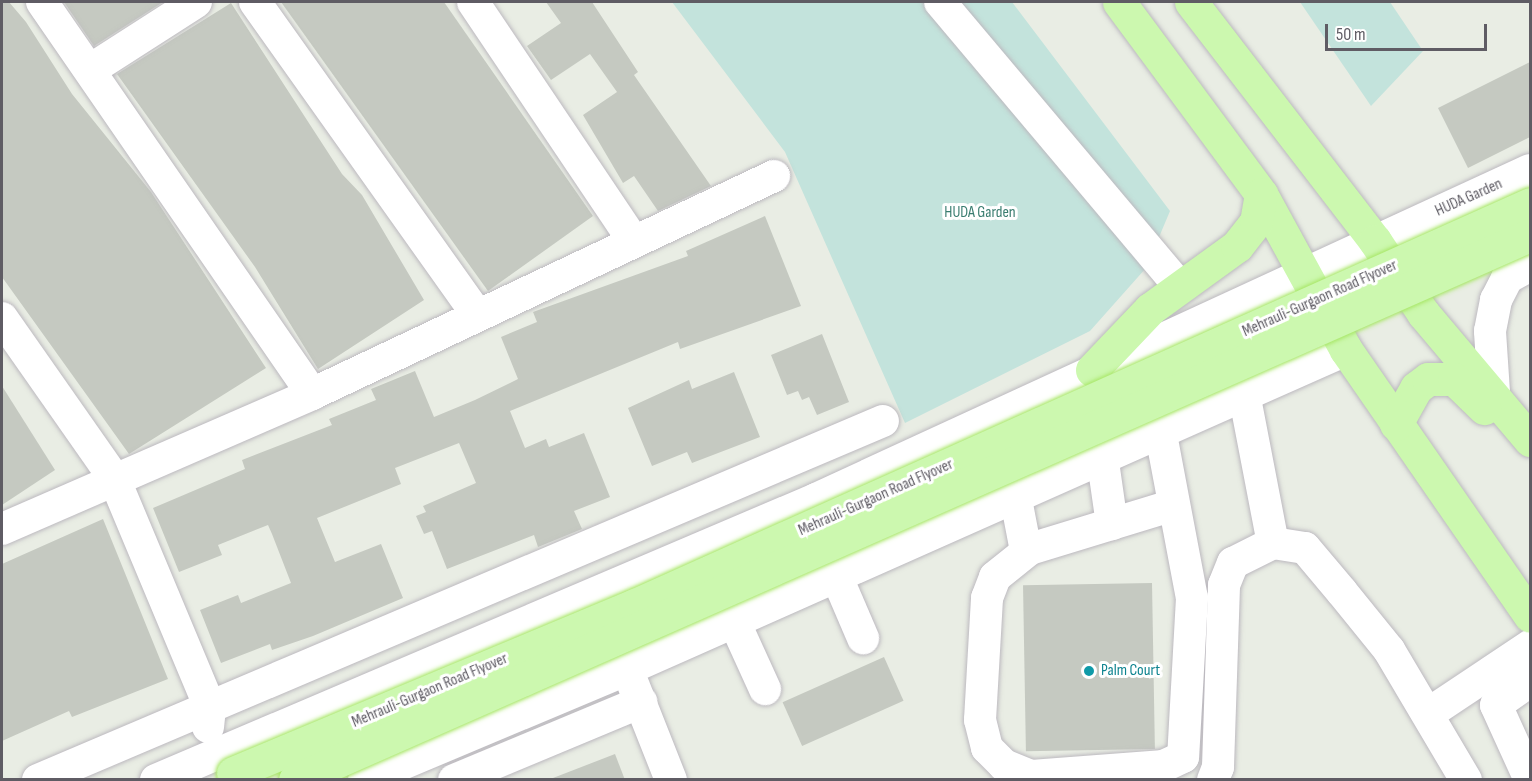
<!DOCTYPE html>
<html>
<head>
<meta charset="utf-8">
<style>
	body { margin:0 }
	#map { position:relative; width:1532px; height:781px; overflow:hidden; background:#e9ede4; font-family:"Sofia Sans Condensed",sans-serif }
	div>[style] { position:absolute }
	.green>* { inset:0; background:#c3e3dc }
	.building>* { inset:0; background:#c5c9c1; transform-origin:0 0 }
	.roads { filter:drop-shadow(0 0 2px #bcb9bf) drop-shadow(0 0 2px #bcb9bf) }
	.minor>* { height:32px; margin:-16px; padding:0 16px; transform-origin:16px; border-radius:16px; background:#fff }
	.major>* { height:33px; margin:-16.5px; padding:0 16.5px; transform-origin:16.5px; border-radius:16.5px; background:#ccf8af }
	.bridges { filter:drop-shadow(0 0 2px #a7e665) drop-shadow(0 0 2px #a7e665) }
	.major-bridge>* { height:33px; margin:-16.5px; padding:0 16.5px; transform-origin:16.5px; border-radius:16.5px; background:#ccf8af }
	.dots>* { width:16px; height:16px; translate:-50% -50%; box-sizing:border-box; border:3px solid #fff; border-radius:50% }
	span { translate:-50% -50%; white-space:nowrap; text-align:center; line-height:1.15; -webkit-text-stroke:6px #fff; paint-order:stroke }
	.street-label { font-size:16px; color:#5f5c64 }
	.park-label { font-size:16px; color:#3a7d70 }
	.culture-label { font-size:16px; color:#0d838f }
	.left { translate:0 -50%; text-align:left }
	.frame { position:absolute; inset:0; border:3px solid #5f5c64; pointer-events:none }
	.scale { position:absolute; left:1325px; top:24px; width:162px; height:27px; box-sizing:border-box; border:3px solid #5f5c64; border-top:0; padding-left:8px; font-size:18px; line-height:21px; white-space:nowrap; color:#5f5c64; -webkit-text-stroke:4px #fff; paint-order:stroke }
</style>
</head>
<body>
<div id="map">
	<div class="green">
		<div style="clip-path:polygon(672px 2px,1012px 2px,1170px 211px,1146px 268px,1090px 331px,905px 423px,785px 152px)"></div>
		<div style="clip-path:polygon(1300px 2px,1390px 2px,1423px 51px,1371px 106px)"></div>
	</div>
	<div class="building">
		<div style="clip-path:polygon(2px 2px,9px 2px,26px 22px,72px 94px,151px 192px,266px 368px,129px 454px,2px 277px)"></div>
		<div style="clip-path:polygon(64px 2px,163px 2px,94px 46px)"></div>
		<div style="clip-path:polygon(281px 2px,444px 2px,593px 216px,488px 291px)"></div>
		<div style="clip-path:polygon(546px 2px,592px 2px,638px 72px,634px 75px,711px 186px,658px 211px,634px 176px,623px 183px,583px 115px,617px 92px,590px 54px,551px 80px,527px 46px,561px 23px)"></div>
		<div style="clip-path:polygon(231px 3px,342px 174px,362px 195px,424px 300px,318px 369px,255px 267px,117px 74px)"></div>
		<div style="clip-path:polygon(1530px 62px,1530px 137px,1468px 168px,1438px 108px)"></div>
		<div style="clip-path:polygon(765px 216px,801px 306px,680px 349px,678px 342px,510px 411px,525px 448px,546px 439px,549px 447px,584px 433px,610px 497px,574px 511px,582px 529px,538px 547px,534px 535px,447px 569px,432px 531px,424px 534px,416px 516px,426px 512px,423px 506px,476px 483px,459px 443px,395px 468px,401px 484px,317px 518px,335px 562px,381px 544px,403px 598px,313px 636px,272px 650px,270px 644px,221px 663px,200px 610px,238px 595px,241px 603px,291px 583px,272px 534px,268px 525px,218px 545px,222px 555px,179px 572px,153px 508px,245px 469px,242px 460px,332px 425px,329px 419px,376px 400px,371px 389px,415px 371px,434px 417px,475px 400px,518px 379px,501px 337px,537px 322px,533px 312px,688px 256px,686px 251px)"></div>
		<div style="clip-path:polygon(822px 334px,849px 402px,817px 415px,809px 397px,802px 400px,798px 391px,787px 395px,771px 355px)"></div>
		<div style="clip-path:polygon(734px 372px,760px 437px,692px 463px,687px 452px,652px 466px,628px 408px,689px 380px,692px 389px)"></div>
		<div style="clip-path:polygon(2px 386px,55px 470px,2px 505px)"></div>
		<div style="clip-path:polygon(103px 519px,168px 679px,72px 717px,69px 711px,2px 741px,2px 564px)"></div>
		<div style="left:1152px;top:583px;width:166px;height:129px;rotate:89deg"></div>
		<div style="left:884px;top:657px;width:48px;height:111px;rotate:66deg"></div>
		<div style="clip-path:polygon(615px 754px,625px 780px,553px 780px,553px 778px)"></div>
	</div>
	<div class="roads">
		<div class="minor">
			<div style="left:42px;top:2px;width:476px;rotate:55.4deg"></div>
			<div style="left:255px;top:2px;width:383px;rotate:54.6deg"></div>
			<div style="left:473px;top:2px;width:285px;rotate:56.1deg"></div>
			<div style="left:940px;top:2px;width:373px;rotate:49.9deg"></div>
			<div style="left:90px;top:70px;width:126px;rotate:-32.7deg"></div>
			<div style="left:2px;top:318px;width:195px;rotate:55deg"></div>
			<div style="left:114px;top:478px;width:249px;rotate:67.3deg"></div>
			<div style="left:210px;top:708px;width:19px;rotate:96deg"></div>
			<div style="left:1494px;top:392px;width:61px;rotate:-93.8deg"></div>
			<div style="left:1490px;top:331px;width:32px;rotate:-79deg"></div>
			<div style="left:1496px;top:300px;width:25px;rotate:-63deg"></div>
			<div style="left:1507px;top:278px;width:26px;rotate:-29deg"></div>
			<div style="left:1244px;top:393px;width:153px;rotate:79.1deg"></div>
			<div style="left:1160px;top:429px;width:172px;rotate:79.3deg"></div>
			<div style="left:1192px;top:598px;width:159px;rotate:93.2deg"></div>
			<div style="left:1183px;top:757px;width:21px;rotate:155deg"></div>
			<div style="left:1164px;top:766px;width:133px;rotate:175.7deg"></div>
			<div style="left:1031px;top:776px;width:29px;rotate:-158deg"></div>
			<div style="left:1004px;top:765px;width:24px;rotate:-135deg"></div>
			<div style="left:987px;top:748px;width:29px;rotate:-104deg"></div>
			<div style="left:980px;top:720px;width:122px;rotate:-86.7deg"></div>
			<div style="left:987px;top:598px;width:22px;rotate:-69deg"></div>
			<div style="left:995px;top:577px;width:45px;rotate:-38.7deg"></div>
			<div style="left:1030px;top:549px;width:147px;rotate:-17deg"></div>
			<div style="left:1102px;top:455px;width:70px;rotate:81.8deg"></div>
			<div style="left:1015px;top:494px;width:58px;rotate:79.1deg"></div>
			<div style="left:2px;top:529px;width:338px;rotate:-23.5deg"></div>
			<div style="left:312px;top:394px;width:511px;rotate:-25.26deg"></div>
			<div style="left:836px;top:575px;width:69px;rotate:66.8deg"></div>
			<div style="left:734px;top:621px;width:75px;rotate:65.5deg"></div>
			<div style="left:633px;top:684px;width:103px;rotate:68.4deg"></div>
			<div style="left:1428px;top:714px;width:123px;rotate:-33.7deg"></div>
			<div style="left:38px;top:780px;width:918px;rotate:-23.02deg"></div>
			<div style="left:156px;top:780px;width:717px;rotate:-23.06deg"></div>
			<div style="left:816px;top:499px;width:786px;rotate:-24.74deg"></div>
			<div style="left:364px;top:780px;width:286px;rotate:-22.8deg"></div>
			<div style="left:628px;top:669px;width:786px;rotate:-23.96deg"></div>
			<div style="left:454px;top:780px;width:203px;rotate:-22.6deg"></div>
			<div style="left:1213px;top:780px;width:14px;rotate:-69deg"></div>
			<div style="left:1218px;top:767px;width:182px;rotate:-88.1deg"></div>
			<div style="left:1224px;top:585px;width:24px;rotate:-68deg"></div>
			<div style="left:1233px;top:563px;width:45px;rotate:-26.6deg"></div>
			<div style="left:1273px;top:543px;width:32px;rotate:9deg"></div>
			<div style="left:1305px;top:548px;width:57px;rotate:49.9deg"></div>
			<div style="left:1342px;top:592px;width:75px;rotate:51deg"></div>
			<div style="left:1389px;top:650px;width:151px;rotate:59.4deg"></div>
			<div style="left:1530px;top:780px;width:82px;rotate:-114.4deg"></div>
			<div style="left:1496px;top:705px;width:42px;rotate:-35.2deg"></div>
		</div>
		<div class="major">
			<div style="left:1119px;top:2px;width:239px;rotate:53.5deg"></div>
			<div style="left:1261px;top:194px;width:178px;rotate:61.4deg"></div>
			<div style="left:1346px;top:350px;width:323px;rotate:55.3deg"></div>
			<div style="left:1191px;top:2px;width:302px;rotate:52.4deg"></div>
			<div style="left:1375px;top:241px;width:87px;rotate:56.3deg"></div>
			<div style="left:1423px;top:313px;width:166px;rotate:49.9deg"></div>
			<div style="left:1092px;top:370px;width:84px;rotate:-46.4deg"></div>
			<div style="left:1150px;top:309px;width:107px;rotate:-35.9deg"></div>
			<div style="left:1237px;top:246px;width:31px;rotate:-52deg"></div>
			<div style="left:1256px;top:222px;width:28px;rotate:-80deg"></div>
			<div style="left:1396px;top:424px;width:41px;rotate:-60.9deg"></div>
			<div style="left:1416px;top:388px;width:15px;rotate:-37deg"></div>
			<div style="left:1428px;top:379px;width:26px"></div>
			<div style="left:1454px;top:379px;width:42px;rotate:44deg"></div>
		</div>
	</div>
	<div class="bridges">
		<div class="major-bridge">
			<div style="left:233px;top:773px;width:436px;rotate:-22.7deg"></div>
			<div style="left:635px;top:605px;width:981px;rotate:-24.13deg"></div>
			<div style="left:295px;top:780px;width:1350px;rotate:-23.81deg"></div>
		</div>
	</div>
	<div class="dots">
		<div style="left:1089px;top:671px;background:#0f9aa8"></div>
	</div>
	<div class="street-label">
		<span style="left:1469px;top:198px;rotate:-24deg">HUDA Garden</span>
		<span style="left:1320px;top:299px;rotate:-24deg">Mehrauli-Gurgaon Road Flyover</span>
		<span style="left:876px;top:498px;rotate:-24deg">Mehrauli-Gurgaon Road Flyover</span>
		<span style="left:430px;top:691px;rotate:-23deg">Mehrauli-Gurgaon Road Flyover</span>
	</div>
	<div class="park-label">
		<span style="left:980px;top:213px">HUDA Garden</span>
	</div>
	<div class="culture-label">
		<span class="left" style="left:1101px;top:671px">Palm Court</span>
	</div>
	<div class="frame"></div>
	<div class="scale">50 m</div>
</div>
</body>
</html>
